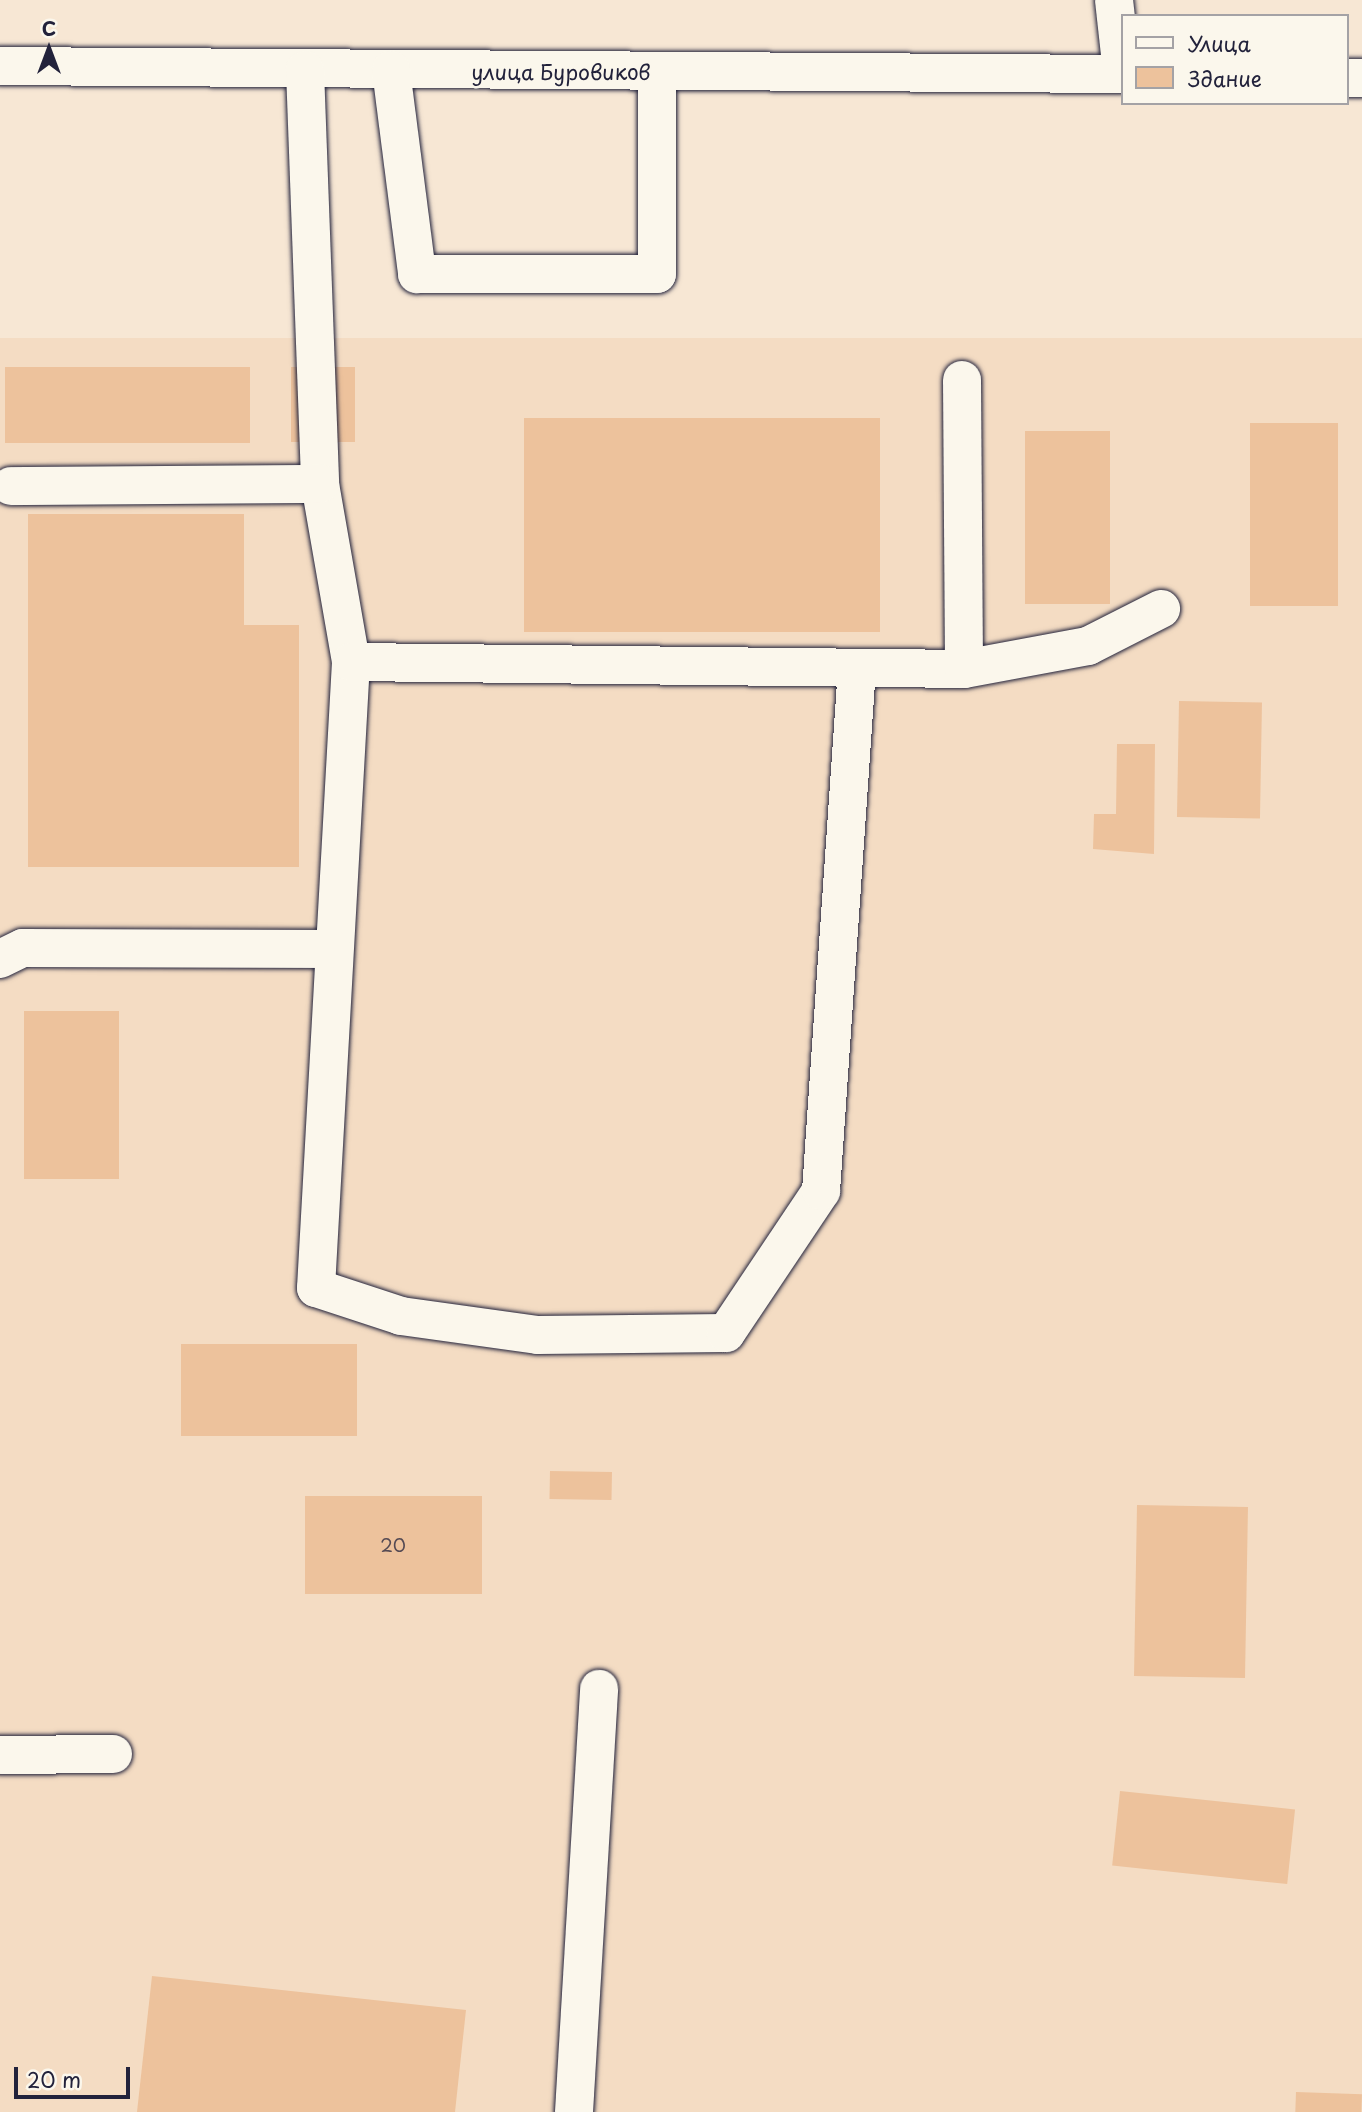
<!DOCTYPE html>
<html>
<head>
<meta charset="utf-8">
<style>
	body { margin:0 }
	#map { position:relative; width:1362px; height:2112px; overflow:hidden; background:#f7e7d4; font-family:"Playpen Sans",sans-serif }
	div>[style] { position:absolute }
	.built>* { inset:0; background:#f4dcc3; transform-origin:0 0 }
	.building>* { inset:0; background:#edc29c; transform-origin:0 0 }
	.roads { filter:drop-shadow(0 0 2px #22223b) drop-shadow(0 0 2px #22223b) }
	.minor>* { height:38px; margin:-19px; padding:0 19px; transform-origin:19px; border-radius:19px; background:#fbf7ec }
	span { translate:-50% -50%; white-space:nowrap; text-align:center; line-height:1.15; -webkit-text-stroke:5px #fbf7ec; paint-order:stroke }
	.number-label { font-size:18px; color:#554a53 }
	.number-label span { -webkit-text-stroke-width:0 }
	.street-label { font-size:21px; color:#22223b }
	.legend { position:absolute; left:1121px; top:14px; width:228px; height:91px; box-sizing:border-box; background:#fbf7ec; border:2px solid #a4a2a5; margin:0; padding:9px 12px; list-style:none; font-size:21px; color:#22223b }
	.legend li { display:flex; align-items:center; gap:14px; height:35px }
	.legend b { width:35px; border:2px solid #a4a2a5 }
	.north { position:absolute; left:14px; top:14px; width:70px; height:70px; -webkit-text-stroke:5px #fbf7ec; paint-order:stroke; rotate:0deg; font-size:19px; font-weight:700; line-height:28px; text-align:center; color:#22223b }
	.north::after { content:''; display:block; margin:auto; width:24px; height:32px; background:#22223b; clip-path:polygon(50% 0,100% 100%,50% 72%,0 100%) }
	.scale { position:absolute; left:14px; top:2067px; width:116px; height:32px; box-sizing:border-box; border:4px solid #22223b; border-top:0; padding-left:9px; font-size:21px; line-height:24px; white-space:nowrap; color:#22223b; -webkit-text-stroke:5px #fbf7ec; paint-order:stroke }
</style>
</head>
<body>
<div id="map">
	<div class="built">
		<div style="left:1362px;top:338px;width:1774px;height:1362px;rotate:90deg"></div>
	</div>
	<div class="building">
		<div style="left:5px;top:367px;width:245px;height:76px"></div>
		<div style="left:291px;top:367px;width:64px;height:75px"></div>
		<div style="left:880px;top:418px;width:214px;height:356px;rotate:90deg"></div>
		<div style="left:1250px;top:423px;width:88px;height:183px"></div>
		<div style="left:1025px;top:431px;width:85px;height:173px"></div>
		<div style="clip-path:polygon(28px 514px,244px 514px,244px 625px,299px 625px,299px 867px,28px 867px)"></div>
		<div style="left:1179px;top:701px;width:83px;height:116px;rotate:1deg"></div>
		<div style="clip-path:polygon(1117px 744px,1155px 744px,1154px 854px,1093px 849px,1094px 814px,1116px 814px)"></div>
		<div style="left:24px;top:1011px;width:95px;height:168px"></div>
		<div style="left:181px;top:1344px;width:176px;height:92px"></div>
		<div style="left:550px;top:1471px;width:62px;height:28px;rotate:1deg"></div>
		<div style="left:305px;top:1496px;width:177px;height:98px"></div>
		<div style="left:1137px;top:1505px;width:111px;height:171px;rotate:1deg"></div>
		<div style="left:1120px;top:1791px;width:176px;height:75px;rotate:6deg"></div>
		<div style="clip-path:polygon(152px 1976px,466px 2010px,455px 2112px,137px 2112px)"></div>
		<div style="left:1296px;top:2092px;width:66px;height:20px;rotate:2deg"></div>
	</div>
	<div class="roads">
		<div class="minor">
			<div style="left:1114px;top:0;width:72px;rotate:83.7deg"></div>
			<div style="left:0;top:66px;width:1122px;rotate:0.41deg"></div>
			<div style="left:305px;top:70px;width:414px;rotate:87.9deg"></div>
			<div style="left:320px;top:484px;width:181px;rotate:80.1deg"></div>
			<div style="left:351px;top:662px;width:627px;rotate:93.2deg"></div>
			<div style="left:316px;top:1288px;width:89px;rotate:18.2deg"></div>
			<div style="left:401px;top:1316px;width:138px;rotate:7.9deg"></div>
			<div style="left:538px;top:1335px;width:188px;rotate:-0.6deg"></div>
			<div style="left:726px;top:1333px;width:171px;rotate:-56.2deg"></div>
			<div style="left:821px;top:1191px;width:524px;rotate:-86.06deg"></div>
			<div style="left:391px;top:70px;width:206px;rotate:82.7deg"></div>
			<div style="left:417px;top:274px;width:240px"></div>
			<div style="left:657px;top:274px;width:202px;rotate:-90deg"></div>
			<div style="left:1346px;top:78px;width:16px"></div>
			<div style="left:962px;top:380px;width:289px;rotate:89.6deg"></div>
			<div style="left:11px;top:486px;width:309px;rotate:-0.4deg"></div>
			<div style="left:351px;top:662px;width:613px;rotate:0.65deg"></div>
			<div style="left:964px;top:669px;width:126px;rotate:-10.5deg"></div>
			<div style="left:1088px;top:646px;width:82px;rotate:-26.9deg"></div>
			<div style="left:0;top:959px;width:25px;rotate:-26deg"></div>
			<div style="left:23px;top:948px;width:309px;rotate:0.2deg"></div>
			<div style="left:0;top:1755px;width:113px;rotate:-0.5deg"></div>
			<div style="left:574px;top:2112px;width:424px;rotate:-86.6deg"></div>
		</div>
	</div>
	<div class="number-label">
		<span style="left:393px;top:1545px">20</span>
	</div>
	<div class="street-label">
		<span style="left:561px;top:71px">улица Буровиков</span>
	</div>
	<ul class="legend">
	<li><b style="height:9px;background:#fbf7ec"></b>Улица</li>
	<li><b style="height:19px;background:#edc29c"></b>Здание</li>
	</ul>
	<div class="north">С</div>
	<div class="scale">20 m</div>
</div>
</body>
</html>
